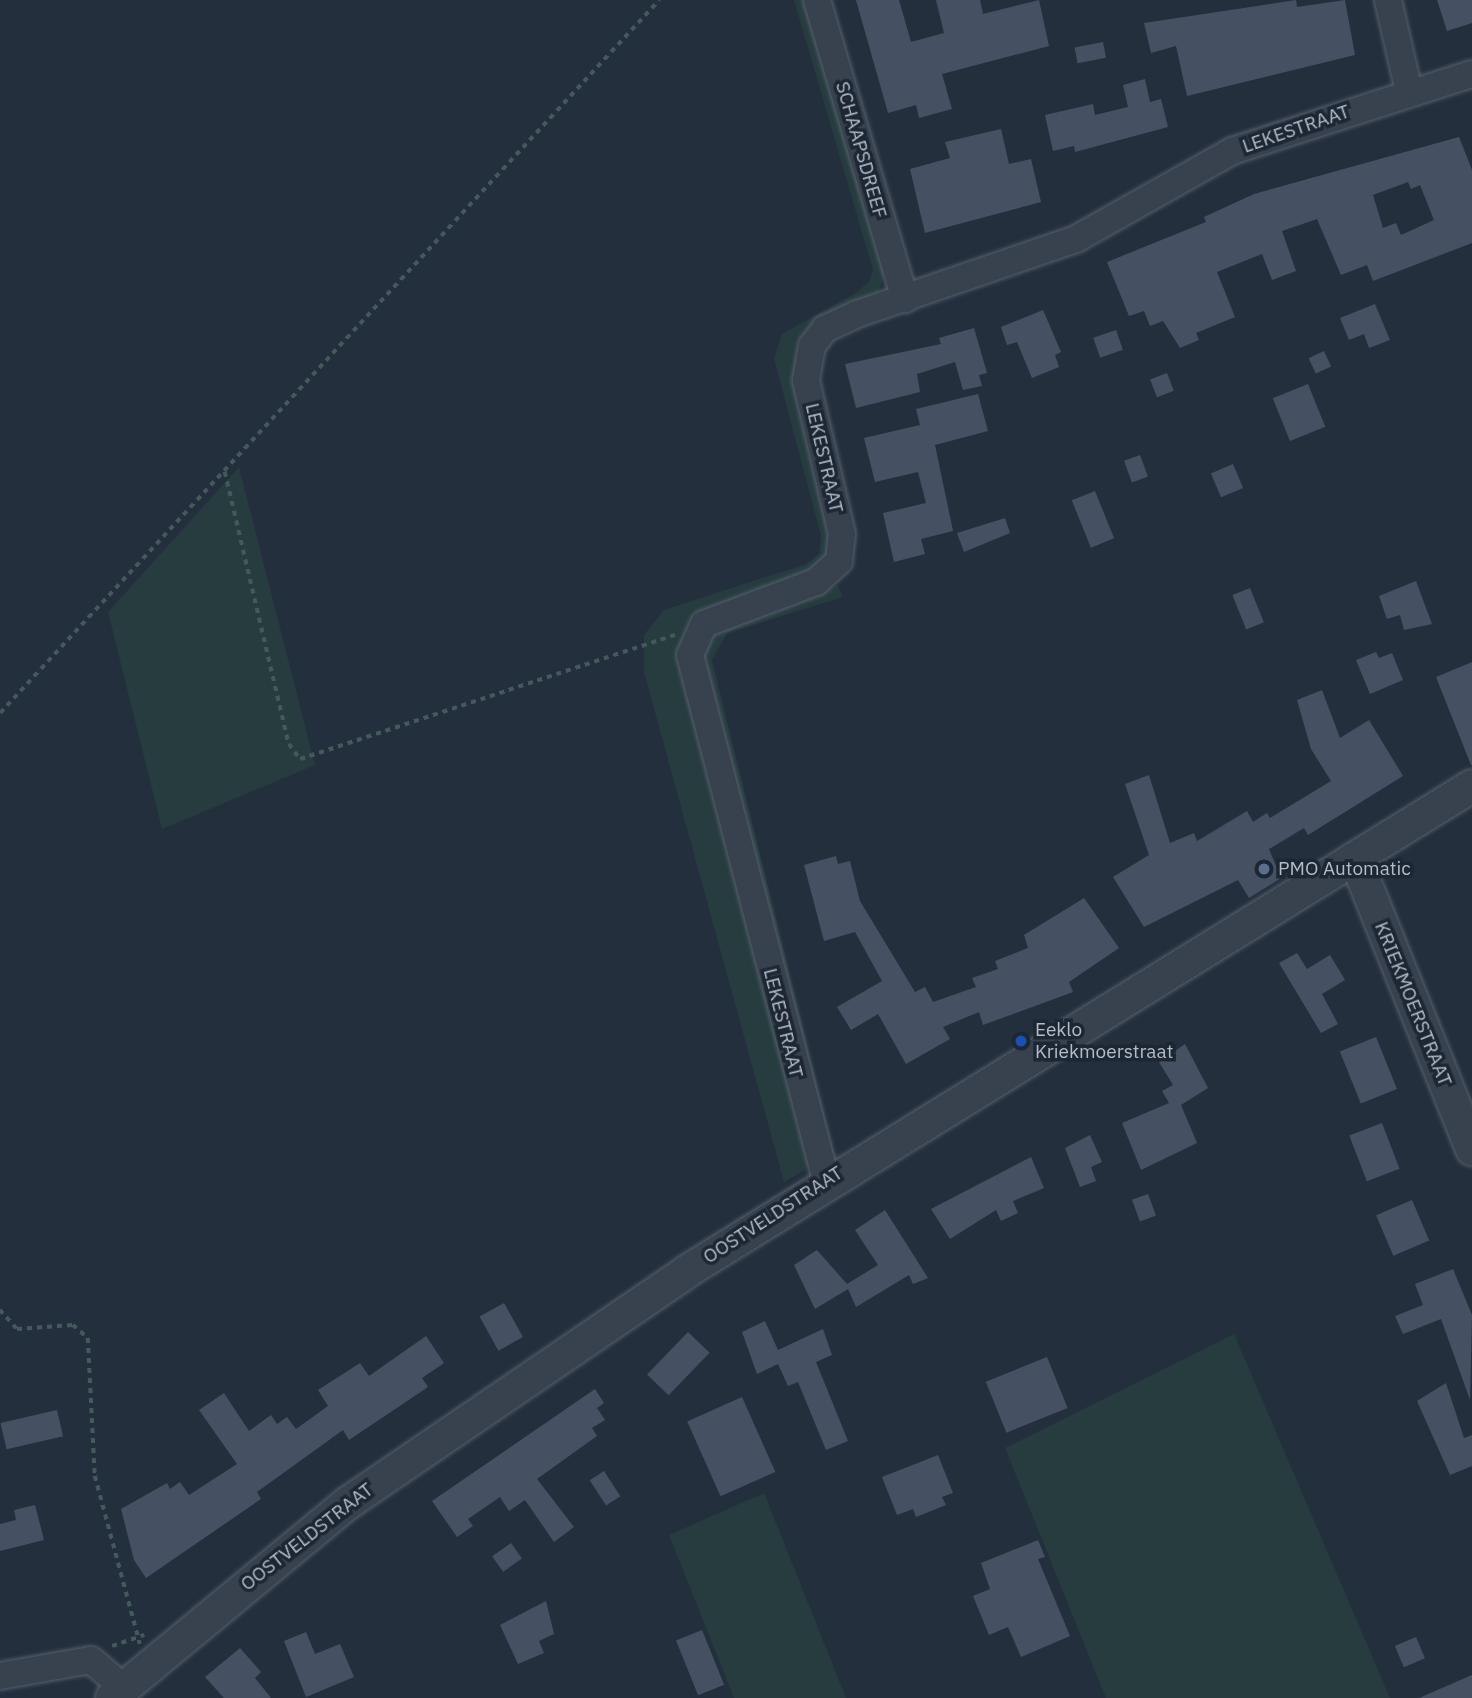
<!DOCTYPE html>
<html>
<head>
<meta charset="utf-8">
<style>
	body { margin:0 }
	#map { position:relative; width:1472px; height:1698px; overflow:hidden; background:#242f3e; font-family:"IBM Plex Sans",sans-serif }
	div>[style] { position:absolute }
	.green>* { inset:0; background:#263c3f }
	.building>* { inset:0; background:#455162; transform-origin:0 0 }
	.path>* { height:3.5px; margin-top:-1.75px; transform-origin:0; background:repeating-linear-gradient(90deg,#44595c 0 5px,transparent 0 10px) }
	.roads { filter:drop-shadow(0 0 2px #565f6c) drop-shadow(0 0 2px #565f6c) }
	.minor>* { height:26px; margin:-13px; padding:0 13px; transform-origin:13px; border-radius:13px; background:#38414e }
	.tertiary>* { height:32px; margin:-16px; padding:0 16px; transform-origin:16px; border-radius:16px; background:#38414e }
	.dots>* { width:19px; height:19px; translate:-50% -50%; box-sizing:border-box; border:4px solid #1d2633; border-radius:50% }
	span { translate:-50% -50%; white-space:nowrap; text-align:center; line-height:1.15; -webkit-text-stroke:7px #1d2633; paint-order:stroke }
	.street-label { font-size:19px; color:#b4bcc9 }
	.poi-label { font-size:19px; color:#b4bcc9 }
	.left { translate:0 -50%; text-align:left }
</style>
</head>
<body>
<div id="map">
	<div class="green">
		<div style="clip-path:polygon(794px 0,809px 0,886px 269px,877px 296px,798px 340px,795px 367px,825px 497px,830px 553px,815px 573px,690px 621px,678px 652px,681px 677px,699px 672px,698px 649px,722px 627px,838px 585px,843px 597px,727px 633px,712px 660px,834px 1153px,784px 1182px,644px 672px,644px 635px,664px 610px,806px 564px,819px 554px,821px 536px,774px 358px,782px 334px,854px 294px,869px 282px,873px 270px)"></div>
		<div style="clip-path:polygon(239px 467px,315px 765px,162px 829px,108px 612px)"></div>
		<div style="clip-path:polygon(1234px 1334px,1390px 1698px,1106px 1698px,1005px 1448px)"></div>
		<div style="clip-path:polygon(764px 1493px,846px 1698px,734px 1698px,669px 1535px)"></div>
	</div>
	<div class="building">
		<div style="clip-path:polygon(856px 0,899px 0,911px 42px,944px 33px,936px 0,980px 0,983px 14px,1039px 0,1049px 46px,942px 74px,952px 109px,919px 118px,916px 105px,888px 113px)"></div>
		<div style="clip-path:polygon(1296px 0,1297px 7px,1345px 0,1355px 55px,1187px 96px,1176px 46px,1151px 53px,1144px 23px)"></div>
		<div style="clip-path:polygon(1437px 0,1472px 0,1472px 23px,1447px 31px)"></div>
		<div style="left:1103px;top:42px;width:16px;height:29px;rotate:79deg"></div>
		<div style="clip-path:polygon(1145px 79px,1150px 102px,1161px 99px,1168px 127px,1075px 152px,1074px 146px,1053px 151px,1045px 115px,1093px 104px,1095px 115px,1128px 107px,1123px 85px)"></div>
		<div style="clip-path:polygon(1001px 129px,1009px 164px,1031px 159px,1041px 202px,925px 233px,910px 169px,950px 158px,945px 142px)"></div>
		<div style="clip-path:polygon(evenodd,1459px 137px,1472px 170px,1472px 243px,1373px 281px,1367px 265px,1341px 275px,1317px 219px,1282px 231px,1296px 271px,1272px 280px,1262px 254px,1217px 272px,1235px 317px,1196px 333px,1199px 340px,1180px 348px,1163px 321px,1150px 326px,1144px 311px,1129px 316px,1107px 262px,1206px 222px,1204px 217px,1254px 194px,1459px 137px,1408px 182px,1411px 189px,1420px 185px,1434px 220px,1401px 235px,1396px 223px,1383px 228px,1373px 195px,1408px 182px)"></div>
		<div style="clip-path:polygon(1375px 304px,1390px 340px,1369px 348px,1364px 334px,1349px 340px,1340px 318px)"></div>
		<div style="clip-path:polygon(1043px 310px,1061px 352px,1055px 355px,1059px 367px,1032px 378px,1017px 342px,1007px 345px,1001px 327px)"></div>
		<div style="clip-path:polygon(974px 328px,987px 373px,979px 375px,982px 386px,963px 390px,955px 362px,917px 374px,920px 392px,856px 408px,845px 364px,941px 344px,939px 338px)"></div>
		<div style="left:1116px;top:330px;width:21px;height:24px;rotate:71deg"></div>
		<div style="left:1324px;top:351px;width:17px;height:17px;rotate:65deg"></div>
		<div style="left:1167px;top:373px;width:19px;height:18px;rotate:69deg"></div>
		<div style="left:1308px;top:384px;width:46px;height:38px;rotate:68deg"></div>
		<div style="clip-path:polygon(978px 394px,988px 431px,935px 445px,953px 531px,921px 539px,925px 554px,894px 562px,883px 513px,926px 503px,918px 472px,875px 482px,864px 438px,920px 425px,916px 409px)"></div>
		<div style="left:1140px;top:455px;width:23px;height:17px;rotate:70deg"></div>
		<div style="left:1233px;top:464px;width:26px;height:24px;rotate:67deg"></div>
		<div style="left:1095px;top:491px;width:51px;height:25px;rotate:68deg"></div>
		<div style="clip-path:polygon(1005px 518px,1010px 533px,964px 552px,957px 533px)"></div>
		<div style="clip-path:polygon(1416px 581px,1432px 624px,1404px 630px,1400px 615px,1387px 619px,1379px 596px)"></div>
		<div style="left:1250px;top:588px;width:37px;height:19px;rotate:68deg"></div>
		<div style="clip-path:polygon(1376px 652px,1379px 658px,1392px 653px,1403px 680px,1370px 694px,1356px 660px)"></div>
		<div style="clip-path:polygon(1472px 662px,1472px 765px,1471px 765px,1436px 677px)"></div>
		<div style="clip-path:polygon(1322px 690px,1340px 738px,1369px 720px,1403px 776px,1308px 835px,1304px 828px,1269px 849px,1281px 878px,1249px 898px,1238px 880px,1144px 927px,1113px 877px,1149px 855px,1125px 784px,1149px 775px,1170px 843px,1194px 833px,1197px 841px,1247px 811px,1253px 822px,1267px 813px,1270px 818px,1331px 781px,1311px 749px,1297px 700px)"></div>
		<div style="clip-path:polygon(836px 856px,838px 864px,850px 861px,860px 901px,915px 992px,925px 987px,933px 1002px,976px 987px,972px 978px,998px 969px,995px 961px,1028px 948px,1024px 935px,1084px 898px,1119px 948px,1069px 982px,1073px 992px,983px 1025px,979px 1012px,943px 1027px,950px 1039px,906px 1064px,878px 1014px,851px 1030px,837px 1007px,882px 981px,855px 932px,824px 941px,804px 865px)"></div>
		<div style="clip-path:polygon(1297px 953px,1307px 969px,1330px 955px,1345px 980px,1322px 994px,1338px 1024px,1321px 1033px,1279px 963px)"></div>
		<div style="left:1376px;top:1037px;width:56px;height:39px;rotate:68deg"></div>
		<div style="clip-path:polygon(1185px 1044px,1208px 1088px,1181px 1105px,1197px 1143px,1141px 1170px,1122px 1123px,1169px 1103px,1162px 1091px,1173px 1085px,1159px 1062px)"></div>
		<div style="left:1382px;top:1123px;width:49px;height:35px;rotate:69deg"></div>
		<div style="clip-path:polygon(1090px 1135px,1102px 1162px,1091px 1167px,1096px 1181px,1080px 1187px,1065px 1148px)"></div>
		<div style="clip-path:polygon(1031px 1157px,1044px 1188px,1013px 1201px,1018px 1213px,1001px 1221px,996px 1210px,950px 1239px,931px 1209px)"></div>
		<div style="left:1148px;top:1194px;width:23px;height:17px;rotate:70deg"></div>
		<div style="left:1412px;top:1200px;width:44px;height:39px;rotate:67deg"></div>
		<div style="clip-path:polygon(885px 1210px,928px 1278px,913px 1284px,909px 1275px,856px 1307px,848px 1289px,815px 1309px,794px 1265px,817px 1250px,847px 1284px,878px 1265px,855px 1230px)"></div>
		<div style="clip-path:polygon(1453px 1269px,1472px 1315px,1470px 1400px,1441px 1319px,1403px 1334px,1395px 1316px,1423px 1305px,1415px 1284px)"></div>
		<div style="left:504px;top:1303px;width:39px;height:28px;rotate:61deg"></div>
		<div style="clip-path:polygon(765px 1321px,778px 1350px,823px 1329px,832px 1355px,816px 1362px,848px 1441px,826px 1450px,798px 1382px,788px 1386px,778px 1364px,757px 1374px,742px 1332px)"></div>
		<div style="left:688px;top:1332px;width:30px;height:59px;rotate:44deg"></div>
		<div style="clip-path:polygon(426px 1336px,444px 1363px,422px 1378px,428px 1387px,349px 1440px,343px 1430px,257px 1492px,261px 1499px,146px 1578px,134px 1560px,121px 1509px,167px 1483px,170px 1489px,180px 1482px,189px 1495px,237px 1464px,199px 1410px,224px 1393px,249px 1431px,271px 1415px,277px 1424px,287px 1417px,296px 1429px,328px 1406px,318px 1390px,360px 1363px,369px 1376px)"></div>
		<div style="left:1047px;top:1357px;width:55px;height:66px;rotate:68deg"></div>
		<div style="clip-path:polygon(1446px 1383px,1464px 1438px,1472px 1435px,1472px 1466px,1450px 1475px,1417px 1401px)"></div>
		<div style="clip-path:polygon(595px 1389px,604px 1403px,597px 1408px,605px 1420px,592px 1428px,597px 1436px,537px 1479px,574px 1527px,554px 1542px,525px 1500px,509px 1511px,500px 1497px,468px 1519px,473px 1526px,457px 1537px,432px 1501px)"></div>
		<div style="left:742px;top:1397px;width:82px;height:60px;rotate:66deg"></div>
		<div style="left:57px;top:1410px;width:27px;height:58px;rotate:77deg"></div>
		<div style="clip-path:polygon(938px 1455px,953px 1493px,942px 1497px,946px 1505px,916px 1517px,913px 1509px,897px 1515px,882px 1477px)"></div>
		<div style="left:604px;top:1471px;width:30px;height:17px;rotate:57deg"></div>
		<div style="clip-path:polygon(35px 1505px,44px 1540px,0 1551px,0 1524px,16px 1520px,14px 1510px)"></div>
		<div style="clip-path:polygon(1038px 1540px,1045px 1557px,1038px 1559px,1070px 1636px,1021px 1657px,1008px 1627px,989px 1635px,973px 1596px,990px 1589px,981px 1563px)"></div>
		<div style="left:511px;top:1543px;width:19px;height:23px;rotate:55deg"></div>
		<div style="clip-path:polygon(546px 1601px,554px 1634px,539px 1641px,544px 1653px,518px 1664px,500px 1625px)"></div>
		<div style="left:702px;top:1630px;width:59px;height:28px;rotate:68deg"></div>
		<div style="clip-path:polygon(306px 1632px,315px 1654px,340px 1644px,354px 1677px,306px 1697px,284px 1641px)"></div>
		<div style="left:1416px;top:1637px;width:23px;height:23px;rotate:67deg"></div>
		<div style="clip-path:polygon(240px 1648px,261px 1672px,255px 1678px,271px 1698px,224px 1698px,205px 1677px)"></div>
		<div style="clip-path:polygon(1472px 1675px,1472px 1698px,1419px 1698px)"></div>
	</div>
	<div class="path">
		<div style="left:225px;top:472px;width:279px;rotate:76.8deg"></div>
		<div style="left:289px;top:744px;width:19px;rotate:54deg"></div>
		<div style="left:300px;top:759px;width:395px;rotate:-18.3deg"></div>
		<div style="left:0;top:713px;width:971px;rotate:-47.25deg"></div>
		<div style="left:0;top:1310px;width:25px;rotate:48deg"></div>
		<div style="left:17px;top:1329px;width:56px;rotate:-4.1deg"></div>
		<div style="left:73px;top:1325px;width:20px;rotate:41deg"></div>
		<div style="left:88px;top:1338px;width:138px;rotate:87.1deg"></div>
		<div style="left:95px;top:1476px;width:174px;rotate:75deg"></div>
		<div style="left:112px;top:1646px;width:34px;rotate:-19deg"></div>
	</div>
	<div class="roads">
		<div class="minor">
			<div style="left:817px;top:0;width:312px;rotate:73.6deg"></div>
			<div style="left:1388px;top:0;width:94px;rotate:77.1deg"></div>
			<div style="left:826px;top:1180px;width:542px;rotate:-104.52deg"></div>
			<div style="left:690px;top:655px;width:34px;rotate:-66deg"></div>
			<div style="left:704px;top:624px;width:120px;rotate:-20.6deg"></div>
			<div style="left:816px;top:582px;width:31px;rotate:-42deg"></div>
			<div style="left:839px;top:561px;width:27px;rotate:-84deg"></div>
			<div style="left:842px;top:534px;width:158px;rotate:-103.2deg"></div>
			<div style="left:806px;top:380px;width:35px;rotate:-80deg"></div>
			<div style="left:812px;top:346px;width:21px;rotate:-53deg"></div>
			<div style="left:825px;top:329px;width:35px;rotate:-25deg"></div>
			<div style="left:857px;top:314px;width:231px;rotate:-18.9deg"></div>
			<div style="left:1076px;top:239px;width:179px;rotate:-29.4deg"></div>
			<div style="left:1232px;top:151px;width:252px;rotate:-17.8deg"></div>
			<div style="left:0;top:1676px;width:92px;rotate:-10deg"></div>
			<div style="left:91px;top:1660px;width:43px;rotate:40.3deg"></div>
		</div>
		<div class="tertiary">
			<div style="left:1355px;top:858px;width:314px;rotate:68.1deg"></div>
			<div style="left:112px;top:1698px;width:306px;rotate:-39.6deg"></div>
			<div style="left:348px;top:1503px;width:409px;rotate:-34.3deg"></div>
			<div style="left:686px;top:1272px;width:924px;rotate:-31.73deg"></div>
		</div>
	</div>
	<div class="dots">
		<div style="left:1264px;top:869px;background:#5c6f8a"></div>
		<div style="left:1021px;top:1041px;background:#1a4fb4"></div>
	</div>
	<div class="street-label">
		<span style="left:1296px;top:129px;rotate:-19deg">LEKESTRAAT</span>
		<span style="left:861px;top:150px;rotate:74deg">SCHAAPSDREEF</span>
		<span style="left:824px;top:458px;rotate:77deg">LEKESTRAAT</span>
		<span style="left:1413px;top:1004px;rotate:68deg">KRIEKMOERSTRAAT</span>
		<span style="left:783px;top:1023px;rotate:76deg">LEKESTRAAT</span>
		<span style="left:773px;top:1215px;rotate:-33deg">OOSTVELDSTRAAT</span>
		<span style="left:307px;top:1537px;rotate:-38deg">OOSTVELDSTRAAT</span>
	</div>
	<div class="poi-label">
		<span class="left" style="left:1278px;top:869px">PMO Automatic</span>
		<span class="left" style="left:1035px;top:1041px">Eeklo<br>Kriekmoerstraat</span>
	</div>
</div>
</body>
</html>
